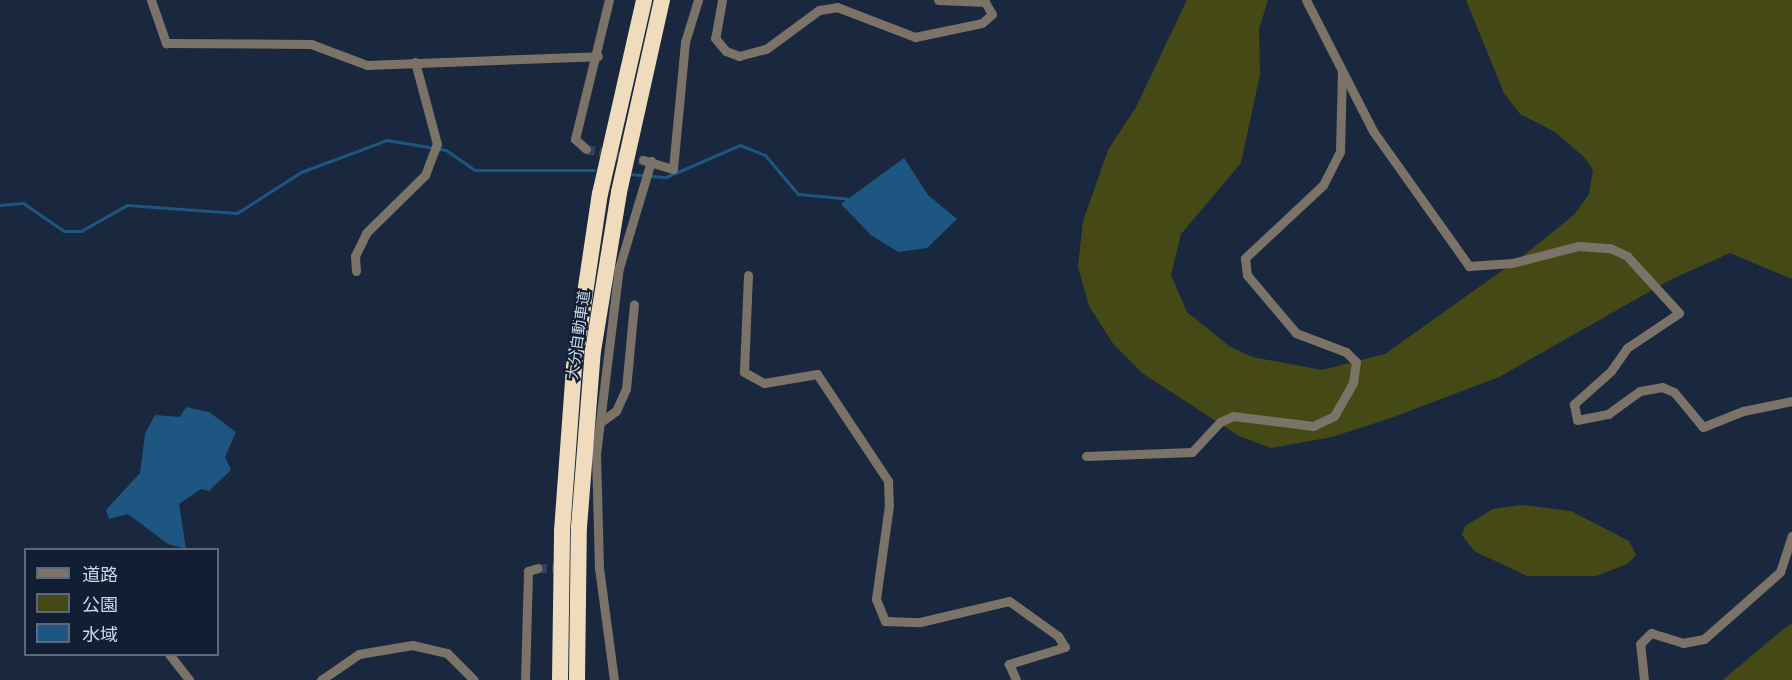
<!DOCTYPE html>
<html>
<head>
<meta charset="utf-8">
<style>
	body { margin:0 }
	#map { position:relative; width:1792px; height:680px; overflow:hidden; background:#1a283f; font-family:"Nunito Sans","Noto Sans JP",sans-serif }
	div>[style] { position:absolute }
	.green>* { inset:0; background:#454915 }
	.water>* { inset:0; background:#1d5680 }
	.stream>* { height:3px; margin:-1.5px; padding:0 1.5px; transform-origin:1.5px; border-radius:1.5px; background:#1d5680 }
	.minor-tunnel>* { height:9px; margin-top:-4.5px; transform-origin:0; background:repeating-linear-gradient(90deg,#354258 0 9px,transparent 0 13.5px) }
	.minor>* { height:9px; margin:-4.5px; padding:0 4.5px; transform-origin:4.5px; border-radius:4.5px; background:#7b7367 }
	.motorway>* { height:16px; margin:-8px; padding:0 8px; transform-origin:8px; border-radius:8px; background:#f0dcbd }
	span { translate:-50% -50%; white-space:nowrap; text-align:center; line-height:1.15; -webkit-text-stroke:4.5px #111e34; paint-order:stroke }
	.street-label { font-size:15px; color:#ced8e7 }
	.legend { position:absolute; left:24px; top:548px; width:195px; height:108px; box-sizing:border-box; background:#111e34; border:2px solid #5d687c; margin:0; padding:8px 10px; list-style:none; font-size:18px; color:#ced8e7 }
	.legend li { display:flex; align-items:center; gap:12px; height:30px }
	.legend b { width:30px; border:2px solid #5d687c }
</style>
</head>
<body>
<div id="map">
	<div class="green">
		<div style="clip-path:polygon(1187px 0,1268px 0,1259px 29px,1260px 74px,1241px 163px,1181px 234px,1171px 275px,1187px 312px,1229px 346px,1252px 357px,1322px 370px,1385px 354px,1524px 255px,1574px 215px,1589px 194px,1593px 170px,1585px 158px,1555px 132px,1520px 114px,1504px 93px,1466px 0,1792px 0,1792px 279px,1730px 253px,1670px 280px,1499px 377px,1391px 418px,1332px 437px,1271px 448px,1239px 436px,1142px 373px,1114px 345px,1089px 306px,1078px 267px,1083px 221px,1108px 150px,1136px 107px)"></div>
		<div style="clip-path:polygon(1521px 505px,1571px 511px,1629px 541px,1636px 555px,1627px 564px,1596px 576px,1527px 576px,1474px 551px,1462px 535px,1465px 526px,1493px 509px)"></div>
		<div style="clip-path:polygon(1792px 623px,1792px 680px,1723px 680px,1781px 631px)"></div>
	</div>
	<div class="water">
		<div style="clip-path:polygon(904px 158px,928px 195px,957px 219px,927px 248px,898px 252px,871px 235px,841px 204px)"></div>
		<div style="clip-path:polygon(186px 407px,209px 412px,236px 432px,225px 457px,231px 470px,209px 491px,201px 489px,179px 504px,186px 549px,168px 544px,128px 514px,109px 519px,106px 510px,140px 473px,145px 434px,155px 415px,180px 417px)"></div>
	</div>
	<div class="stream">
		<div style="left:629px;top:174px;width:37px;rotate:5deg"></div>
		<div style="left:666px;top:177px;width:81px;rotate:-23.4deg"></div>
		<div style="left:740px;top:145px;width:27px;rotate:22deg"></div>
		<div style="left:765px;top:155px;width:51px;rotate:49.8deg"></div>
		<div style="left:798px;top:194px;width:54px;rotate:5.3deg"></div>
		<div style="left:0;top:205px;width:23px;rotate:-5deg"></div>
		<div style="left:23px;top:203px;width:50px;rotate:34.3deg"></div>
		<div style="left:64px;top:231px;width:17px"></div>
		<div style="left:81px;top:231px;width:53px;rotate:-29.5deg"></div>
		<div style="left:127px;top:205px;width:110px;rotate:4.2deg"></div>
		<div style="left:237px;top:213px;width:76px;rotate:-32.6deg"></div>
		<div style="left:301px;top:172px;width:92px;rotate:-20.4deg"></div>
		<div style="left:387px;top:140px;width:60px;rotate:9.6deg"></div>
		<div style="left:446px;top:150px;width:35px;rotate:35deg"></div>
		<div style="left:475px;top:170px;width:119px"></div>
	</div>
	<div class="minor-tunnel">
		<div style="left:586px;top:149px;width:58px;rotate:10.9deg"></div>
		<div style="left:538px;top:568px;width:28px"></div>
	</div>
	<div class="minor">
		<div style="left:151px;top:0;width:46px;rotate:70.8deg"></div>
		<div style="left:166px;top:43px;width:145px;rotate:0.4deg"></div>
		<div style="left:311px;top:44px;width:60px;rotate:20.6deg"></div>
		<div style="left:367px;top:65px;width:231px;rotate:-2.2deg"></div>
		<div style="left:722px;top:0;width:39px;rotate:100deg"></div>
		<div style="left:715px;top:38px;width:17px;rotate:50deg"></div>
		<div style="left:726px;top:51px;width:14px;rotate:21deg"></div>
		<div style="left:739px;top:56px;width:28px;rotate:-15deg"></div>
		<div style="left:766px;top:49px;width:66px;rotate:-36.3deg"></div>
		<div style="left:819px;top:10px;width:18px;rotate:-9deg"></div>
		<div style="left:837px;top:7px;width:84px;rotate:21deg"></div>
		<div style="left:915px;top:37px;width:68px;rotate:-11.8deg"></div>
		<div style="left:982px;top:23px;width:13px;rotate:-42deg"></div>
		<div style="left:992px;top:14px;width:14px;rotate:-120deg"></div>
		<div style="left:985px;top:2px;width:47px;rotate:-177.6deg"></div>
		<div style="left:1306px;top:0;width:147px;rotate:62.9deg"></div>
		<div style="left:1373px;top:131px;width:166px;rotate:54.6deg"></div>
		<div style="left:1469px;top:266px;width:43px;rotate:-4deg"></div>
		<div style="left:1512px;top:263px;width:68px;rotate:-14.4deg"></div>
		<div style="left:1578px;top:246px;width:32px;rotate:4deg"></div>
		<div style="left:1610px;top:248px;width:19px;rotate:25deg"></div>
		<div style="left:1627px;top:256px;width:77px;rotate:47.6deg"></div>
		<div style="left:1679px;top:313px;width:63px;rotate:146.1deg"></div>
		<div style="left:1627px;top:348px;width:28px;rotate:125deg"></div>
		<div style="left:1611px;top:371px;width:50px;rotate:138.3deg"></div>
		<div style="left:1574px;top:404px;width:16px;rotate:79deg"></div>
		<div style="left:1577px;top:420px;width:32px;rotate:-11deg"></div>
		<div style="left:1608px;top:414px;width:39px;rotate:-36deg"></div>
		<div style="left:1640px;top:391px;width:22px;rotate:-10deg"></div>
		<div style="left:1662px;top:387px;width:13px;rotate:23deg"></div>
		<div style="left:1674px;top:392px;width:45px;rotate:50.4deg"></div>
		<div style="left:1703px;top:427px;width:43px;rotate:-21.8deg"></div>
		<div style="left:1743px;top:411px;width:50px;rotate:-11.5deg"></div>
		<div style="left:586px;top:149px;width:15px;rotate:-138deg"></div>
		<div style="left:575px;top:139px;width:143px;rotate:-76.3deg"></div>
		<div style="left:643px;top:160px;width:31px;rotate:17deg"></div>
		<div style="left:673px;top:169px;width:128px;rotate:-84.6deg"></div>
		<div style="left:685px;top:42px;width:44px;rotate:-72.8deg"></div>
		<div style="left:356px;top:271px;width:15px;rotate:-94deg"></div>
		<div style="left:355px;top:256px;width:25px;rotate:-64deg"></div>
		<div style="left:366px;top:233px;width:83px;rotate:-44.5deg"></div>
		<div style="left:425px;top:175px;width:33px;rotate:-69deg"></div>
		<div style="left:437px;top:144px;width:85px;rotate:-105deg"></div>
		<div style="left:748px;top:275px;width:97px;rotate:92.4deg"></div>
		<div style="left:744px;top:372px;width:23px;rotate:29deg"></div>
		<div style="left:764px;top:383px;width:54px;rotate:-9.6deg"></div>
		<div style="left:817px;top:374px;width:128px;rotate:56.4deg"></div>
		<div style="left:888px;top:481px;width:24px;rotate:88deg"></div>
		<div style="left:889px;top:505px;width:95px;rotate:97.9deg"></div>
		<div style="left:876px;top:599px;width:24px;rotate:68deg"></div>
		<div style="left:885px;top:621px;width:35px;rotate:2deg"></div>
		<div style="left:920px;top:622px;width:91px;rotate:-13.3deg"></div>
		<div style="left:1009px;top:601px;width:60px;rotate:35.5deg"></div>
		<div style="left:1058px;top:636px;width:13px;rotate:58deg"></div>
		<div style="left:1065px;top:647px;width:59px;rotate:163.1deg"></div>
		<div style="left:1009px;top:664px;width:17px;rotate:66deg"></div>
		<div style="left:602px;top:421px;width:17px;rotate:-36deg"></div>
		<div style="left:616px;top:411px;width:24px;rotate:-66deg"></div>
		<div style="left:626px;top:389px;width:85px;rotate:-84.6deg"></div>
		<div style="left:1086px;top:456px;width:106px;rotate:-2.2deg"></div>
		<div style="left:1192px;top:452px;width:41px;rotate:-47deg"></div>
		<div style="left:1220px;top:422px;width:14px;rotate:-25deg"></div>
		<div style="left:1233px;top:416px;width:81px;rotate:7.1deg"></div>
		<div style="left:1313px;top:426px;width:23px;rotate:-25deg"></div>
		<div style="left:1334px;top:416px;width:38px;rotate:-60deg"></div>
		<div style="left:1353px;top:383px;width:21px;rotate:-82deg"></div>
		<div style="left:1356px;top:362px;width:14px;rotate:-135deg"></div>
		<div style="left:1346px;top:352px;width:53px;rotate:-159.2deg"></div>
		<div style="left:1296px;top:333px;width:76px;rotate:-130.2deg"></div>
		<div style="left:1247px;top:275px;width:17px;rotate:-97deg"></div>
		<div style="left:1245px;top:258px;width:107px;rotate:-43.1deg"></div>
		<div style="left:1323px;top:185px;width:37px;rotate:-63deg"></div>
		<div style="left:1340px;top:152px;width:81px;rotate:-88.6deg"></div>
		<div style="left:169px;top:654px;width:33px;rotate:52deg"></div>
		<div style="left:321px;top:680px;width:46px;rotate:-34.4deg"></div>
		<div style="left:359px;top:654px;width:54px;rotate:-9.6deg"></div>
		<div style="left:412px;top:645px;width:36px;rotate:13deg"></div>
		<div style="left:447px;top:653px;width:38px;rotate:45deg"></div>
		<div style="left:525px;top:680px;width:109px;rotate:-88.4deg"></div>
		<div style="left:528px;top:571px;width:10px;rotate:-17deg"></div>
		<div style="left:614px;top:680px;width:113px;rotate:-97.6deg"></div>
		<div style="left:599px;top:568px;width:114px;rotate:-91.5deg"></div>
		<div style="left:596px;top:454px;width:187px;rotate:-83deg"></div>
		<div style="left:619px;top:268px;width:112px;rotate:-73.3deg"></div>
		<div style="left:1644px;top:680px;width:36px;rotate:-96deg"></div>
		<div style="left:1640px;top:644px;width:16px;rotate:-45deg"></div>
		<div style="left:1651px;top:633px;width:34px;rotate:17deg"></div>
		<div style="left:1683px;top:643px;width:21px;rotate:-11deg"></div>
		<div style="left:1704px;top:639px;width:101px;rotate:-41.4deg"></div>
		<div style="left:1780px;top:572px;width:38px;rotate:-72deg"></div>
	</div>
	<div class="motorway">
		<div style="left:560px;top:680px;width:149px;rotate:-89.2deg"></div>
		<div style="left:562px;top:531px;width:164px;rotate:-85.8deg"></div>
		<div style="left:574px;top:367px;width:175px;rotate:-81.5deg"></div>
		<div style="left:600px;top:194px;width:199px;rotate:-77.2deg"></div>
		<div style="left:577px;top:680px;width:153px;rotate:-89.3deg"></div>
		<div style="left:579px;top:527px;width:177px;rotate:-85.5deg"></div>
		<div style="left:593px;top:351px;width:161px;rotate:-80.7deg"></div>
		<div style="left:619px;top:192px;width:197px;rotate:-77.4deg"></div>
	</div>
	<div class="street-label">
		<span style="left:579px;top:335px;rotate:-82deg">大分自動車道</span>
	</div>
	<ul class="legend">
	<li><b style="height:8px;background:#7b7367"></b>道路</li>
	<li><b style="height:16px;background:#454915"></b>公園</li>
	<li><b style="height:16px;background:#1d5680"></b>水域</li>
	</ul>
</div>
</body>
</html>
